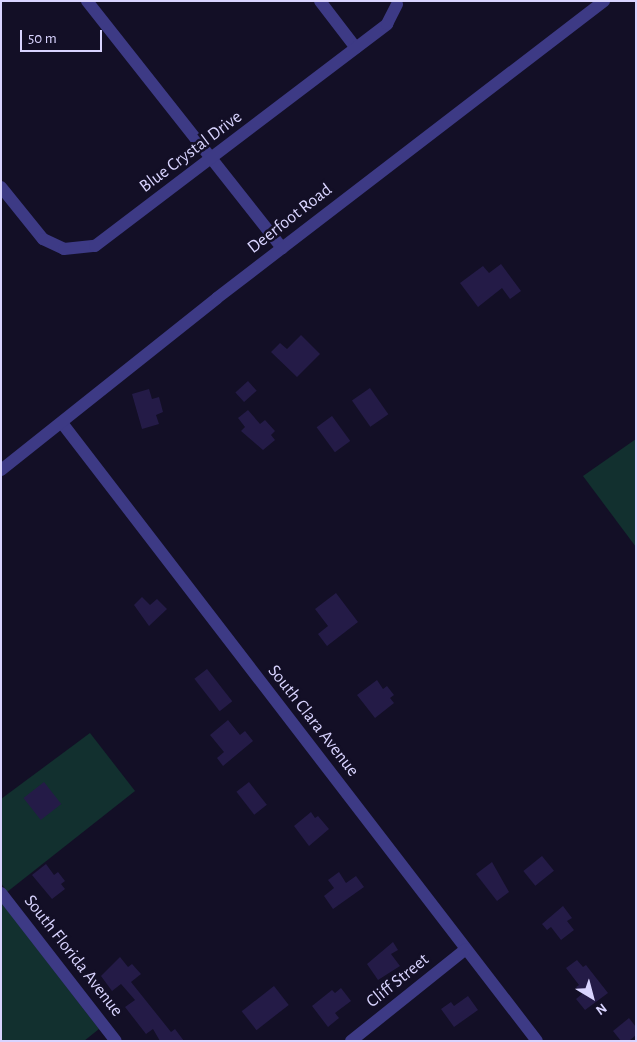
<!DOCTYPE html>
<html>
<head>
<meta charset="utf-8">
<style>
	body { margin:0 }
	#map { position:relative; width:637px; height:1042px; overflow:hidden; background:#130f26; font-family:"Alegreya Sans",sans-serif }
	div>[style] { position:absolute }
	.green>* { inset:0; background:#12302f }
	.building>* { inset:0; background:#241b47; transform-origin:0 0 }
	.minor>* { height:12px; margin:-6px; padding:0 6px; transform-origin:6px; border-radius:6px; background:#3d3a85 }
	span { translate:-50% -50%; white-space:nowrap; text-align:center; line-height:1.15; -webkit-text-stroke:5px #130f26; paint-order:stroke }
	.street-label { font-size:18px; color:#d9d4ff }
	.frame { position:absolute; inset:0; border:2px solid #d9d4ff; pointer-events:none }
	.north { position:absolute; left:567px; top:972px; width:50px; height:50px; -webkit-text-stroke:4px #130f26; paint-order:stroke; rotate:143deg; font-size:14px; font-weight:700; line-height:20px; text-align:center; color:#d9d4ff }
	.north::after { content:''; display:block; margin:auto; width:18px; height:22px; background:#d9d4ff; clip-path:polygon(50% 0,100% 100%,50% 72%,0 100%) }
	.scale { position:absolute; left:20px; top:30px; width:82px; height:22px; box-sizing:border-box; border:2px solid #d9d4ff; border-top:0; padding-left:6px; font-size:15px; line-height:18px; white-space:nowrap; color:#d9d4ff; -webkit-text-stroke:4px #130f26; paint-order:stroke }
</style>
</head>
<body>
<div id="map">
	<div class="green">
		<div style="clip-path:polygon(636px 439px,636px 547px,583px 476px)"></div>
		<div style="clip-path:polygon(90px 733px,135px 791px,7px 892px,1px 883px,1px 799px)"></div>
		<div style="clip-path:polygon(1px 902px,99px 1029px,84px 1041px,1px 1041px)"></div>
	</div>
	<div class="building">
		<div style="clip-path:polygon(501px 264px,521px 291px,510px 299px,502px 288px,478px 307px,460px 283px,483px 266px,489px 273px)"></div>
		<div style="clip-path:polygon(301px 335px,320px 354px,297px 377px,271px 352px,280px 343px,287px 349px)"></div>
		<div style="left:248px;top:381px;width:13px;height:17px;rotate:48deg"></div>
		<div style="left:370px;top:388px;width:32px;height:22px;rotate:55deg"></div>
		<div style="clip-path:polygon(149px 389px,152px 399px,159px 397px,163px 412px,156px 415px,159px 424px,142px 429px,132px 394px)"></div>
		<div style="clip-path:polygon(248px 410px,260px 424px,265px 420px,275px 431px,271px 435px,275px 440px,263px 450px,241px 431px,245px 427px,238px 418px)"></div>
		<div style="left:332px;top:416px;width:31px;height:19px;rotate:54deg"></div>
		<div style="clip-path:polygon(336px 593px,358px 622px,327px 646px,318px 634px,328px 626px,315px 609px)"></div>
		<div style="clip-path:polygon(142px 597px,150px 605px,157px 599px,167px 609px,149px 626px,134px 605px)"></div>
		<div style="left:207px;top:669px;width:41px;height:16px;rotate:52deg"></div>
		<div style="clip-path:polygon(377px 680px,383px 689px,387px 686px,394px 695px,390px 698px,394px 703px,375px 718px,357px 695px)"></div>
		<div style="clip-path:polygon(228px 720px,240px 735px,245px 731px,253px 741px,223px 766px,217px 758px,224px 752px,210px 735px)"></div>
		<div style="left:44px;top:782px;width:28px;height:26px;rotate:52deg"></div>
		<div style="left:249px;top:782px;width:29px;height:16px;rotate:52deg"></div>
		<div style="clip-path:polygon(311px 812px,315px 818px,318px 816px,329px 829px,309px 846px,294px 826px)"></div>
		<div style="left:542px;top:856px;width:19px;height:24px;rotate:51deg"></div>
		<div style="clip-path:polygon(492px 862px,509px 892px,497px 901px,476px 874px)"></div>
		<div style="clip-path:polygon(46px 864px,54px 875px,58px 872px,65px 881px,61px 884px,65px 889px,52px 899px,32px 875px)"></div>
		<div style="clip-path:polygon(339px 872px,346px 883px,356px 876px,364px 887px,333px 909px,324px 896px,334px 888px,328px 880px)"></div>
		<div style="clip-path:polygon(563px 906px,572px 918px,567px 921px,574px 930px,561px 940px,551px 927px,547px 930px,542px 924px)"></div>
		<div style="clip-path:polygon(393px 942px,398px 950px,391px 954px,400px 966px,378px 980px,367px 964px)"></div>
		<div style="clip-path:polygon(120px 957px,128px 967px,132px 964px,141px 974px,131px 982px,171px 1032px,175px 1029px,184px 1041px,160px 1041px,153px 1029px,146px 1034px,125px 1007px,135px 1000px,121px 984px,112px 991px,101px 976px)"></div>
		<div style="clip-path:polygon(577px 960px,583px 967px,586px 965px,608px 993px,585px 1010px,576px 999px,582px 994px,576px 987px,579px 985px,566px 968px)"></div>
		<div style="left:274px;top:986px;width:24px;height:41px;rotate:52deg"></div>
		<div style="clip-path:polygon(341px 988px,351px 1001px,335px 1013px,339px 1018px,328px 1027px,312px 1006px,332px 990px,335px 993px)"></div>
		<div style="clip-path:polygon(468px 996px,478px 1010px,454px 1027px,441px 1009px,451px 1002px,454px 1006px)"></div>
		<div style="clip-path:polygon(629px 1018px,636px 1027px,636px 1035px,629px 1041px,621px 1041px,613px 1031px)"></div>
	</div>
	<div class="minor">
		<div style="left:87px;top:1px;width:315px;rotate:51.7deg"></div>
		<div style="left:320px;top:1px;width:59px;rotate:52.5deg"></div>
		<div style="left:1px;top:187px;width:67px;rotate:51.1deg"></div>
		<div style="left:43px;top:239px;width:23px;rotate:25deg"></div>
		<div style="left:64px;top:249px;width:31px;rotate:-6deg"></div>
		<div style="left:95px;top:246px;width:367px;rotate:-37.2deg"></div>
		<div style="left:387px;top:24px;width:22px;rotate:-63deg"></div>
		<div style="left:62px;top:423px;width:779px;rotate:52.45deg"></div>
		<div style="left:1px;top:470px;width:276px;rotate:-38.5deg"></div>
		<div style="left:217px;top:298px;width:488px;rotate:-37.5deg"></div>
		<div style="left:1px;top:893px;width:187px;rotate:52.2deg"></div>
		<div style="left:351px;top:1041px;width:147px;rotate:-38.7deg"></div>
	</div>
	<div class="street-label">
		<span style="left:191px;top:152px;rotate:-37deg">Blue Crystal Drive</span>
		<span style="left:290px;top:219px;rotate:-38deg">Deerfoot Road</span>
		<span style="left:313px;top:721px;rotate:52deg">South Clara Avenue</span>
		<span style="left:73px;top:956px;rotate:52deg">South Florida Avenue</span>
		<span style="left:398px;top:981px;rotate:-39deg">Cliff Street</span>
	</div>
	<div class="frame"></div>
	<div class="north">N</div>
	<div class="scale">50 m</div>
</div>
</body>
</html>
